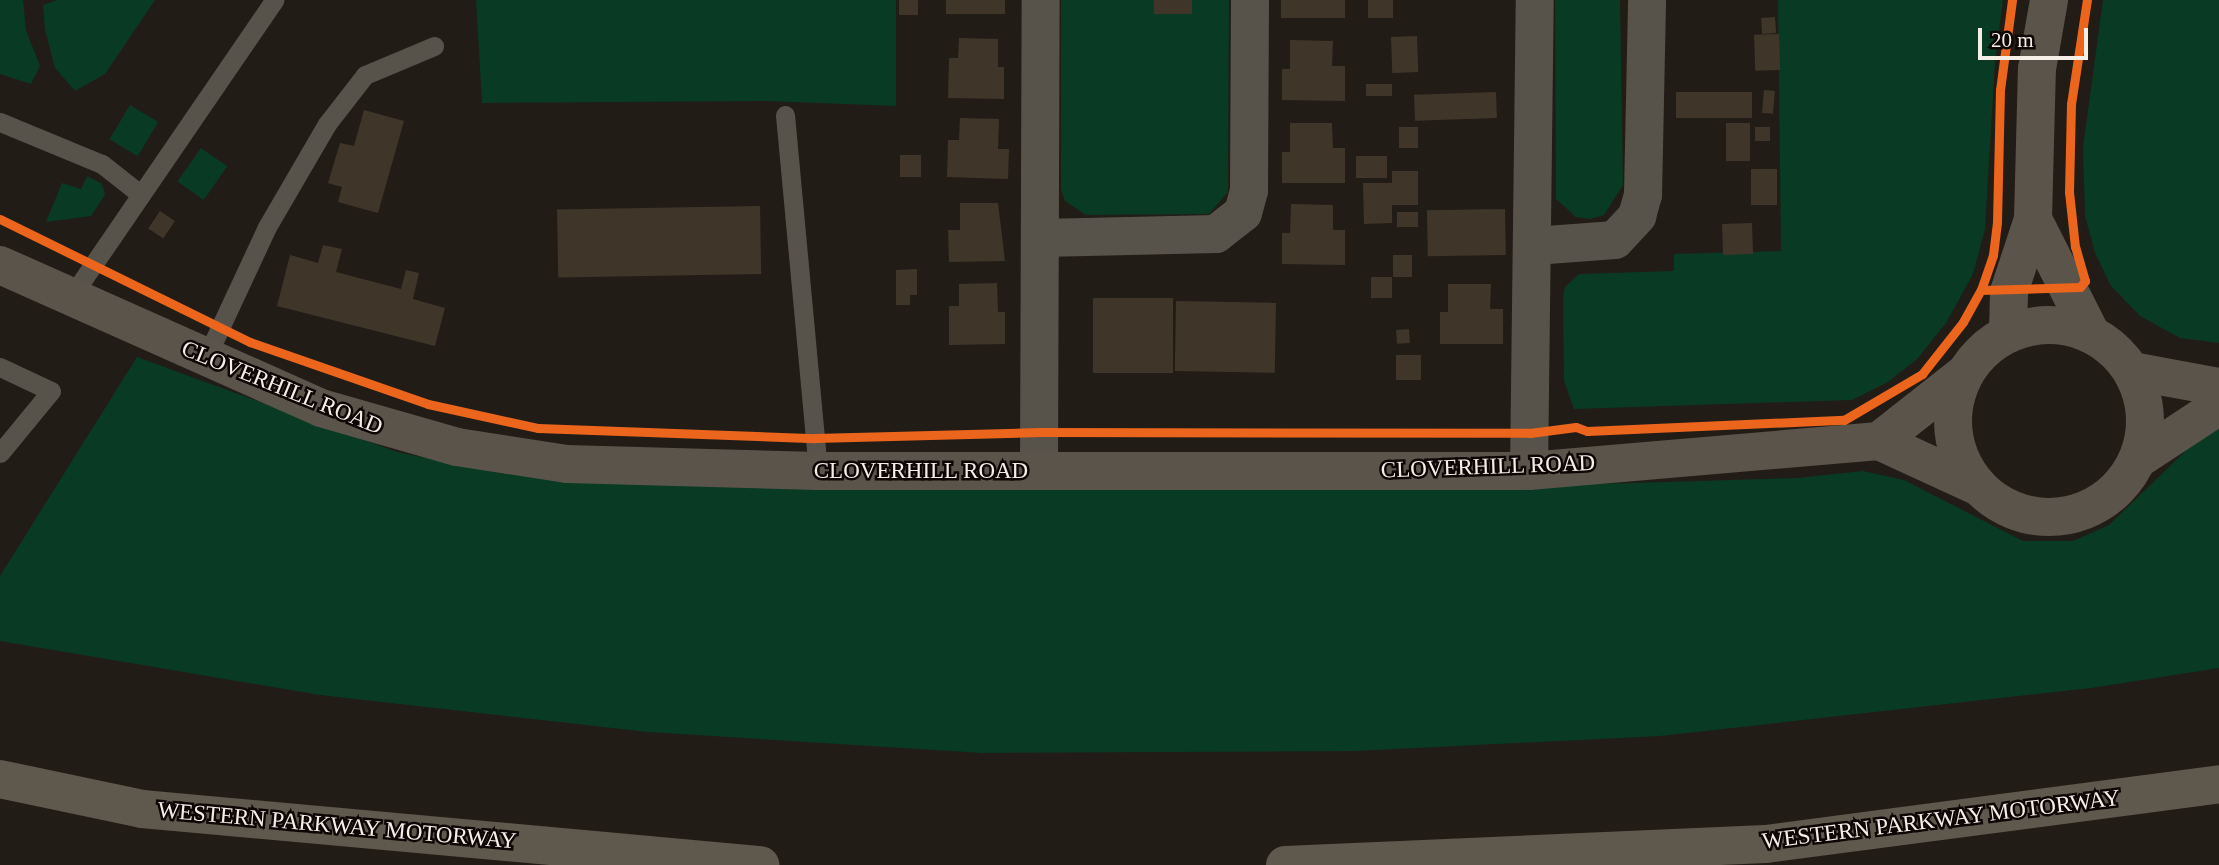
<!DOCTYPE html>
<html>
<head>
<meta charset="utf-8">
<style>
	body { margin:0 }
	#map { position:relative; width:2219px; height:865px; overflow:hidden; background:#221c16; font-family:"Times New Roman",serif }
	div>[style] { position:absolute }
	.green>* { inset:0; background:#083a24; transform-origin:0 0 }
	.building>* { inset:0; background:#3f3629; transform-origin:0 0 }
	.lane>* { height:19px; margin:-9.5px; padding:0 9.5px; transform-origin:9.5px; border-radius:9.5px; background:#57534a }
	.street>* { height:38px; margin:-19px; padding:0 19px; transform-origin:19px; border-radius:19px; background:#57534a }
	.secondary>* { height:38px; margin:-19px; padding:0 19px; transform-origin:19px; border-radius:19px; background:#5a544a }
	.secondary>.ring { margin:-19px; padding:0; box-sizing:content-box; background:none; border:38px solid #5a544a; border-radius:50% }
	.highway>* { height:38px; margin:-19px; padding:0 19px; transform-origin:19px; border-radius:19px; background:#5f584c }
	.cycleway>* { height:9px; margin:-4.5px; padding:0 4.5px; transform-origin:4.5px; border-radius:4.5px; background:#eb651d }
	span { translate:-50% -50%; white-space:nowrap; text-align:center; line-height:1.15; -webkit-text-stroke:5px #0c0704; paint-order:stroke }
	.street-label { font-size:23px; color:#f5eee7 }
	.scale { position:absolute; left:1978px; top:28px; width:110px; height:32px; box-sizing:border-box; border:4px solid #f5eee7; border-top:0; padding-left:9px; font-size:21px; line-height:24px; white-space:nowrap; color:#f5eee7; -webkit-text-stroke:5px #0c0704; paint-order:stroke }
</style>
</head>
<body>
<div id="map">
	<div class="green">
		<div style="clip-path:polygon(0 0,23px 0,26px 30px,40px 66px,31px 84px,0 74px)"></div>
		<div style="clip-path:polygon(57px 0,155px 0,105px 74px,75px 91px,55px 68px,45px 30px,43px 5px)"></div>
		<div style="clip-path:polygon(476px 0,896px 0,896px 106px,766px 101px,482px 103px)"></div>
		<div style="clip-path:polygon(1061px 0,1229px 0,1228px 192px,1209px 214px,1086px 215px,1065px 201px,1061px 189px)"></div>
		<div style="clip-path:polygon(1555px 0,1620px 0,1623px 185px,1604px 215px,1591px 219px,1576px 217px,1556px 199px)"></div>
		<div style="clip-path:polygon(1778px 0,2003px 0,1995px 62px,1985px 229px,1973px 274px,1946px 323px,1917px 359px,1888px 382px,1852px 400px,1574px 409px,1564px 381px,1563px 297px,1565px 287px,1579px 274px,1674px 271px,1674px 254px,1781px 251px)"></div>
		<div style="clip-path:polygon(2103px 0,2219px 0,2219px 343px,2180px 338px,2140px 316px,2111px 286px,2095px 253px,2085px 216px,2083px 147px)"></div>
		<div style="left:130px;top:105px;width:33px;height:40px;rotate:31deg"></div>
		<div style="left:201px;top:148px;width:32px;height:41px;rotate:35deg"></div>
		<div style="clip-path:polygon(87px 176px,102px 184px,105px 195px,91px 216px,46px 222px,62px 183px,81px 189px)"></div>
		<div style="clip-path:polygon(137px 357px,397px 452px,499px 473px,1533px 486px,1797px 478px,1863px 471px,1904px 480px,2023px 541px,2073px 541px,2109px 525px,2203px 434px,2219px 428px,2219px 668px,2091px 688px,1660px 736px,1356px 751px,983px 753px,648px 732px,320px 695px,0 641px,0 576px)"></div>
	</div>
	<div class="building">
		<div style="left:899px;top:0;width:19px;height:15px"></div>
		<div style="left:946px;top:0;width:59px;height:14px"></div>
		<div style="left:1154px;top:0;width:38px;height:14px"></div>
		<div style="left:1281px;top:0;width:64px;height:18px"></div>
		<div style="left:1368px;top:0;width:25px;height:18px"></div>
		<div style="left:1775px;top:17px;width:16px;height:14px;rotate:86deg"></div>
		<div style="left:1779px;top:34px;width:36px;height:25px;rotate:88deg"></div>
		<div style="left:1417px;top:36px;width:36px;height:26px;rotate:88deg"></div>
		<div style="clip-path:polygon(959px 38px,998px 39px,998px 67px,1004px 67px,1004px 99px,948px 98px,949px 58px,958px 58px)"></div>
		<div style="clip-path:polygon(1290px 40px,1333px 41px,1332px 66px,1345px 66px,1345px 101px,1282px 100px,1282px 69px,1290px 69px)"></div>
		<div style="left:1366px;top:84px;width:26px;height:12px"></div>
		<div style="left:1764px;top:90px;width:11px;height:23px;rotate:5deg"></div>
		<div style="left:1496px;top:92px;width:26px;height:82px;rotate:88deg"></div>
		<div style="left:1676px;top:92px;width:76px;height:26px"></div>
		<div style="clip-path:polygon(364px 110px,404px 121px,378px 213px,338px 202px,342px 187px,328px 183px,340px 143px,354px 146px)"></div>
		<div style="clip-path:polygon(960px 118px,999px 119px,998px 149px,1009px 149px,1008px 179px,947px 177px,948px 140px,959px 140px)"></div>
		<div style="clip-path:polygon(1290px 123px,1332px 123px,1333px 148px,1345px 148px,1345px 183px,1282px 183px,1282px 152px,1290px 152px)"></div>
		<div style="left:1726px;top:123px;width:24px;height:38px"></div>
		<div style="left:1418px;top:127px;width:21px;height:19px;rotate:90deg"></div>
		<div style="left:1755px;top:127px;width:15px;height:14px"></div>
		<div style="left:900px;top:155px;width:21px;height:22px"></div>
		<div style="left:1356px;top:156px;width:31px;height:22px"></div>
		<div style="left:1751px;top:169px;width:26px;height:36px"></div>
		<div style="clip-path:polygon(1392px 171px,1418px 171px,1418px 205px,1392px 205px,1392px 223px,1364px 224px,1363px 183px,1392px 183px)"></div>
		<div style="clip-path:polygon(960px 203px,998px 203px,1005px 261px,949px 262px,948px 230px,960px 230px)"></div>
		<div style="clip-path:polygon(1291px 204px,1333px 205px,1333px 230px,1345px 230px,1345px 265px,1282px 264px,1282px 233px,1290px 233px)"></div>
		<div style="left:760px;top:206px;width:68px;height:203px;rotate:89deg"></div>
		<div style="left:1505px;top:209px;width:46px;height:78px;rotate:89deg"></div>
		<div style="left:160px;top:211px;width:18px;height:21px;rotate:34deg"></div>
		<div style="left:1397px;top:212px;width:21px;height:15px"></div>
		<div style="left:1752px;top:223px;width:31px;height:30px;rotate:88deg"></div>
		<div style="clip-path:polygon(323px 245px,342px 249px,336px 272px,401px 289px,406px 270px,419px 273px,413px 299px,445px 308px,435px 346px,277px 306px,290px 255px,318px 263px)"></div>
		<div style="left:1393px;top:255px;width:19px;height:22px"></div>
		<div style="clip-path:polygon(917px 269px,917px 295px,910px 295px,910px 305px,896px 305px,896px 270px)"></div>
		<div style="left:1371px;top:277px;width:21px;height:21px"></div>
		<div style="clip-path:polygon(997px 283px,998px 312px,1005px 312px,1005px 344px,949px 345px,949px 306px,959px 306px,959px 284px)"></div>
		<div style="clip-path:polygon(1448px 284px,1491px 284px,1490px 309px,1503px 309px,1503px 344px,1440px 344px,1440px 312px,1448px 312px)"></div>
		<div style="left:1093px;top:298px;width:80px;height:75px"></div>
		<div style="left:1176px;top:301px;width:100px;height:70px;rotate:1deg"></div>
		<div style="left:1409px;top:329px;width:14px;height:13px;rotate:86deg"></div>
		<div style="left:1396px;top:355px;width:25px;height:25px"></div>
	</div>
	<div class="lane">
		<div style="left:785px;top:115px;width:358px;rotate:84.7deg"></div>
		<div style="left:0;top:122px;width:110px;rotate:22.4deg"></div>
		<div style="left:102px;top:164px;width:48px;rotate:38.3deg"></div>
		<div style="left:71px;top:297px;width:360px;rotate:-55.6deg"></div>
		<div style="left:205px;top:360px;width:147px;rotate:-65deg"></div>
		<div style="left:267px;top:227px;width:119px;rotate:-59.8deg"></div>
		<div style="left:327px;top:124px;width:62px;rotate:-52.2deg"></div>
		<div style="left:365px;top:75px;width:75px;rotate:-22.8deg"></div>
		<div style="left:0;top:367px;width:56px;rotate:25.2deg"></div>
		<div style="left:51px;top:391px;width:80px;rotate:129.4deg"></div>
	</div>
	<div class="street">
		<div style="left:1042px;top:238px;width:174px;rotate:-1.3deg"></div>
		<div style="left:1216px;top:234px;width:34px;rotate:-38deg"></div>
		<div style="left:1243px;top:213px;width:23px;rotate:-75deg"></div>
		<div style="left:1249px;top:191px;width:191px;rotate:-89.7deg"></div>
		<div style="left:1534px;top:246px;width:81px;rotate:-4.2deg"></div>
		<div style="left:1615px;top:240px;width:33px;rotate:-47deg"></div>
		<div style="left:1637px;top:216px;width:22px;rotate:-74deg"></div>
		<div style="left:1643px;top:195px;width:195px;rotate:-88.8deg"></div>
		<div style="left:1039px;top:471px;width:471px;rotate:-89.8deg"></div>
		<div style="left:1529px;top:471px;width:471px;rotate:-89.3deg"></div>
	</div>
	<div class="secondary">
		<div style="left:2033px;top:219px;width:129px;rotate:63.2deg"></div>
		<div style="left:0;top:265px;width:351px;rotate:24deg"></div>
		<div style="left:321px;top:408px;width:141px;rotate:16deg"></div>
		<div style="left:457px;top:447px;width:111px;rotate:8.8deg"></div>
		<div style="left:567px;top:464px;width:251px;rotate:1.6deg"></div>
		<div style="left:818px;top:471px;width:711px"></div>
		<div style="left:1529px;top:471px;width:351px;rotate:-4.9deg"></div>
		<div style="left:1879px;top:441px;width:110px;rotate:24.7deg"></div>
		<div class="ring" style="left:1953px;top:325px;width:154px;height:154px"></div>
		<div style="left:2008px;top:333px;width:41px;rotate:-88.6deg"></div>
		<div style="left:2009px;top:292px;width:77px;rotate:-71.8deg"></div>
		<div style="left:2033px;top:219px;width:150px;rotate:-88.5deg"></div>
		<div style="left:2037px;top:69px;width:70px;rotate:-80.1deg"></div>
		<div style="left:2132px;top:371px;width:88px;rotate:10.4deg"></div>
		<div style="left:1879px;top:441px;width:110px;rotate:-38.3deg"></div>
		<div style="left:2137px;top:460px;width:98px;rotate:-33.4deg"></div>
	</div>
	<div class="highway">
		<div style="left:0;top:779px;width:145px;rotate:11.9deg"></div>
		<div style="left:142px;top:809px;width:621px;rotate:5.18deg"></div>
		<div style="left:1285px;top:865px;width:481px;rotate:-2.5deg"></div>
		<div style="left:1766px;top:844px;width:457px;rotate:-7.5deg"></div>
	</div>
	<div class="cycleway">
		<div style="left:0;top:219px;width:279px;rotate:26.2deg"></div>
		<div style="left:250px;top:342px;width:188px;rotate:19.2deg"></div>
		<div style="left:428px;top:404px;width:113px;rotate:12.3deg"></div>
		<div style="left:538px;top:428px;width:277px;rotate:2.1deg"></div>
		<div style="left:815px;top:438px;width:225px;rotate:-1.5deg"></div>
		<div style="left:1040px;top:432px;width:490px;rotate:0.1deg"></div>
		<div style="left:1530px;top:433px;width:46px;rotate:-7.4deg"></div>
		<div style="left:1576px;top:427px;width:12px;rotate:20deg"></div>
		<div style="left:1587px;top:431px;width:257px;rotate:-2.5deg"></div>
		<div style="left:1844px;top:420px;width:91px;rotate:-30.5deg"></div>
		<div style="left:1922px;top:374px;width:66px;rotate:-51.7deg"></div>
		<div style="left:1963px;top:322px;width:37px;rotate:-61deg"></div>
		<div style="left:1981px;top:290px;width:37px;rotate:-71deg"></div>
		<div style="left:1993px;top:255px;width:33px;rotate:-83deg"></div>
		<div style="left:1997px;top:222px;width:132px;rotate:-88.7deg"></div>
		<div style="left:2000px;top:90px;width:91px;rotate:-82.4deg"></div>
		<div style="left:1981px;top:290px;width:99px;rotate:-1.7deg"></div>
		<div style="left:2080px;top:287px;width:8px;rotate:-50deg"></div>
		<div style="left:2085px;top:281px;width:35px;rotate:-106deg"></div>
		<div style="left:2075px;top:247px;width:55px;rotate:-96.2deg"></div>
		<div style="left:2069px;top:192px;width:88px;rotate:-88.7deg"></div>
		<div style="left:2071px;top:104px;width:105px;rotate:-81.3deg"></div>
	</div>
	<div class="street-label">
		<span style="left:282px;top:388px;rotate:22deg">CLOVERHILL ROAD</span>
		<span style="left:1488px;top:467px;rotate:-2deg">CLOVERHILL ROAD</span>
		<span style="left:921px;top:471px">CLOVERHILL ROAD</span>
		<span style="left:1941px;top:820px;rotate:-7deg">WESTERN PARKWAY MOTORWAY</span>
		<span style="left:337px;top:826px;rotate:5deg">WESTERN PARKWAY MOTORWAY</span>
	</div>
	<div class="scale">20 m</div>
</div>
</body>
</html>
